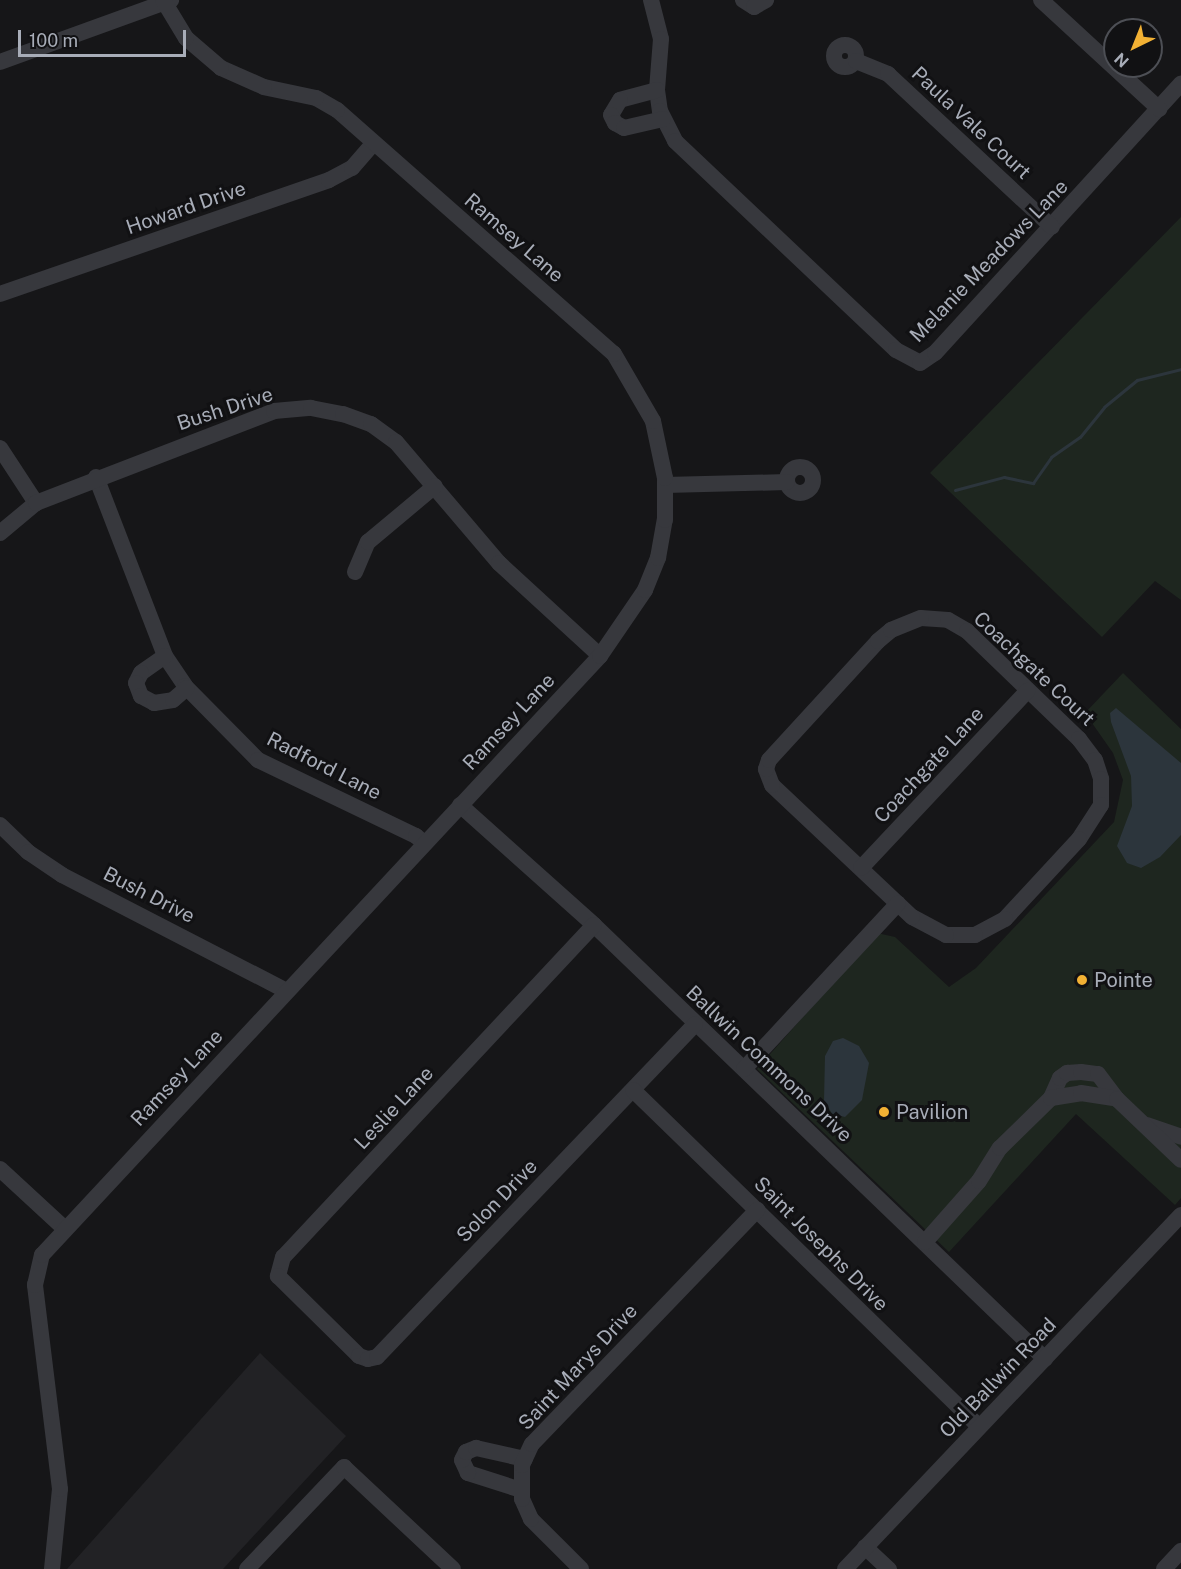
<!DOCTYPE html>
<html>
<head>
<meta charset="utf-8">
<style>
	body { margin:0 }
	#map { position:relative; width:1181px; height:1569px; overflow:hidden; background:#161618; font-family:"Public Sans",sans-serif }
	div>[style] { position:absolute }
	.built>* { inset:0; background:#222225 }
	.green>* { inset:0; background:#1e261f }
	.water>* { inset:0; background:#2c353c }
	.stream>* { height:3px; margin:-1.5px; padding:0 1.5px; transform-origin:1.5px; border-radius:1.5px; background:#2c353c }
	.minor>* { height:16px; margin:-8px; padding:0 8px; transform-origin:8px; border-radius:8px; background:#37383d }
	.minor>.ring { margin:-8px; padding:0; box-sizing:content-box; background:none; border:16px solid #37383d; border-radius:50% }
	.dots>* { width:16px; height:16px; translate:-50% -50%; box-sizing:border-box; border:3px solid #111113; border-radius:50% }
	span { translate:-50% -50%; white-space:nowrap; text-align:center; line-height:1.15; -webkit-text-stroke:6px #111113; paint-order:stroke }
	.street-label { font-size:20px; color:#a8adb8 }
	.poi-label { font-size:20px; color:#a8adb8 }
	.left { translate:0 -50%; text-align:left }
	.north { position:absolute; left:1103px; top:18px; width:60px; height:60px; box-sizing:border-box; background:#111113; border:2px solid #4d4f55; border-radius:50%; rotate:223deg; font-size:16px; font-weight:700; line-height:24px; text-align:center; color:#a8adb8 }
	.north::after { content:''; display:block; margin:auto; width:21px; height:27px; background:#f2b134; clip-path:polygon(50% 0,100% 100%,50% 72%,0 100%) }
	.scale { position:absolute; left:18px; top:30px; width:168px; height:27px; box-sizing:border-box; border:3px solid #a8adb8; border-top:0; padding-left:8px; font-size:18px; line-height:21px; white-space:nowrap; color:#a8adb8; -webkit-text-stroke:4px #111113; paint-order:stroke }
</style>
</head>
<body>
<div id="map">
	<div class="built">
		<div style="clip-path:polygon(260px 1353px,346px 1436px,223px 1569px,67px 1569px)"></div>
	</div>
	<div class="green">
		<div style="clip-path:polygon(1181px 217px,1181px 600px,1155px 581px,1102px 637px,930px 473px)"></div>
		<div style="clip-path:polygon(1123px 673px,1181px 729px,1181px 1198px,1175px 1205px,1076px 1114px,949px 1252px,757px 1069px,877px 933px,895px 937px,949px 987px,976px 968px,1114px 822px,1123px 780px,1113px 753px,1085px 713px)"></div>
	</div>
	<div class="water">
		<div style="clip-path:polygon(1116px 708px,1181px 763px,1181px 835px,1160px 857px,1141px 868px,1127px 863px,1117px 846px,1132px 806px,1131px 776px,1111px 722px,1110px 713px)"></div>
		<div style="clip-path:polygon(843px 1038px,859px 1046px,869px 1063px,862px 1100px,845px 1117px,832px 1114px,824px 1100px,825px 1056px,833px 1041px)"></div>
	</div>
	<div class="stream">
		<div style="left:955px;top:490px;width:51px;rotate:-14.9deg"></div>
		<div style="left:1004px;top:477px;width:30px;rotate:12deg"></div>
		<div style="left:1033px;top:483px;width:32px;rotate:-55deg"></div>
		<div style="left:1051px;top:457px;width:35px;rotate:-35deg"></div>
		<div style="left:1080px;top:437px;width:38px;rotate:-51deg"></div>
		<div style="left:1104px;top:407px;width:43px;rotate:-39.3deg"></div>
		<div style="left:1137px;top:380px;width:45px;rotate:-14deg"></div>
	</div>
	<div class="minor">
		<div style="left:651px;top:0;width:40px;rotate:75.6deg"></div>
		<div style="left:661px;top:39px;width:51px;rotate:94.5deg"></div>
		<div style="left:657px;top:90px;width:21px;rotate:82deg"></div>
		<div style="left:660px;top:111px;width:34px;rotate:63deg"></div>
		<div style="left:675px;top:141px;width:304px;rotate:43.4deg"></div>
		<div style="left:896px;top:350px;width:27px;rotate:28deg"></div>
		<div style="left:920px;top:363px;width:18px;rotate:-34deg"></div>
		<div style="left:935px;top:353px;width:365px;rotate:-47.6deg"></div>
		<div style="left:743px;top:0;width:13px;rotate:32deg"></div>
		<div style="left:754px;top:7px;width:14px;rotate:-30deg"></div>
		<div style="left:1041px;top:0;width:161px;rotate:42.7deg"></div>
		<div class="ring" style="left:834px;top:45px;width:6px;height:6px"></div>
		<div style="left:856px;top:61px;width:35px;rotate:22deg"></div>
		<div style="left:888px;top:74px;width:224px;rotate:43deg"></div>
		<div style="left:0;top:62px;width:182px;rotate:-19.9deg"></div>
		<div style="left:657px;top:90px;width:38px;rotate:165deg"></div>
		<div style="left:620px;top:100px;width:17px;rotate:121deg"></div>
		<div style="left:611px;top:115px;width:9px;rotate:63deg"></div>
		<div style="left:615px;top:123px;width:10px;rotate:29deg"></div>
		<div style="left:624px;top:128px;width:40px;rotate:-13deg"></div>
		<div style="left:0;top:294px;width:348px;rotate:-19.1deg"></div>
		<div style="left:329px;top:180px;width:26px;rotate:-28deg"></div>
		<div style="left:352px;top:168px;width:33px;rotate:-49deg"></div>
		<div style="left:0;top:448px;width:66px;rotate:56.8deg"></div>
		<div class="ring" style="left:787px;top:467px;width:10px;height:10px"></div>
		<div style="left:96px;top:477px;width:192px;rotate:68.9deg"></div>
		<div style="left:165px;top:656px;width:36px;rotate:56deg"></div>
		<div style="left:185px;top:686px;width:104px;rotate:45.4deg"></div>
		<div style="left:258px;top:760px;width:175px;rotate:25.7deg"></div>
		<div style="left:416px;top:836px;width:11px;rotate:41deg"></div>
		<div style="left:665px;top:485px;width:122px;rotate:-1.4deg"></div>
		<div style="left:0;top:533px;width:47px;rotate:-39.8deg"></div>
		<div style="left:36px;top:503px;width:255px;rotate:-21.1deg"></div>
		<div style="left:274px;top:411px;width:37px;rotate:-5deg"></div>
		<div style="left:311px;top:408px;width:33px;rotate:11deg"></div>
		<div style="left:343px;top:414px;width:30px;rotate:20deg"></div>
		<div style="left:371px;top:424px;width:31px;rotate:36deg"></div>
		<div style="left:396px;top:442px;width:159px;rotate:49.6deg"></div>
		<div style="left:499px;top:563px;width:137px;rotate:42.6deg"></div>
		<div style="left:355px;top:572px;width:33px;rotate:-67deg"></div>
		<div style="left:368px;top:542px;width:87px;rotate:-39.9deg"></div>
		<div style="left:921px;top:618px;width:27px;rotate:4deg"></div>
		<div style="left:948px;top:620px;width:22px;rotate:30deg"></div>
		<div style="left:967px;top:631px;width:156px;rotate:44deg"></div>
		<div style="left:1079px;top:739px;width:26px;rotate:53deg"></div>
		<div style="left:1095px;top:760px;width:20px;rotate:72deg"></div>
		<div style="left:1101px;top:779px;width:26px;rotate:90deg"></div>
		<div style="left:1101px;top:805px;width:40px;rotate:122.9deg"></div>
		<div style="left:1079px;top:839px;width:109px;rotate:132.8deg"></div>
		<div style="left:1005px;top:919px;width:34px;rotate:152deg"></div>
		<div style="left:975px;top:935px;width:29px;rotate:180deg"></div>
		<div style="left:946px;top:935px;width:38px;rotate:-152deg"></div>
		<div style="left:912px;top:917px;width:192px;rotate:-136.7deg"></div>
		<div style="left:772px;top:785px;width:17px;rotate:-111deg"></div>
		<div style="left:766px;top:769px;width:9px;rotate:-72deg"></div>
		<div style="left:769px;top:760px;width:161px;rotate:-47.5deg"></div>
		<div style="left:878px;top:641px;width:17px;rotate:-40deg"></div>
		<div style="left:891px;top:630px;width:32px;rotate:-22deg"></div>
		<div style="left:165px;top:656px;width:29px;rotate:145deg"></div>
		<div style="left:141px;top:673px;width:11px;rotate:117deg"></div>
		<div style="left:136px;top:683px;width:14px;rotate:69deg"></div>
		<div style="left:141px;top:696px;width:15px;rotate:28deg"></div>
		<div style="left:154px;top:703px;width:19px;rotate:-9deg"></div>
		<div style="left:173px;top:700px;width:18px;rotate:-41deg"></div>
		<div style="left:460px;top:805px;width:180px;rotate:41.8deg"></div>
		<div style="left:594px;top:925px;width:626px;rotate:43.9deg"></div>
		<div style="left:0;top:825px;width:39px;rotate:44deg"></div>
		<div style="left:28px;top:852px;width:41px;rotate:34.1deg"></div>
		<div style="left:62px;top:875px;width:253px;rotate:27.3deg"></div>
		<div style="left:861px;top:868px;width:243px;rotate:-46.8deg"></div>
		<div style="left:594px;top:925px;width:455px;rotate:133.1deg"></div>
		<div style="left:283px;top:1257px;width:20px;rotate:105deg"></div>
		<div style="left:278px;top:1276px;width:114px;rotate:44.6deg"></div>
		<div style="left:359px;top:1356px;width:9px;rotate:18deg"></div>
		<div style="left:368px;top:1359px;width:9px;rotate:-13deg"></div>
		<div style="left:377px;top:1357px;width:460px;rotate:-46.3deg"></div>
		<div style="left:744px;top:1069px;width:226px;rotate:-47.1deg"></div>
		<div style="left:633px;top:1090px;width:483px;rotate:44.2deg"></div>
		<div style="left:1051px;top:1098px;width:22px;rotate:-66deg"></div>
		<div style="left:1060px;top:1078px;width:9px;rotate:-36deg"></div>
		<div style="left:1067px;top:1073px;width:14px;rotate:-4deg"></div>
		<div style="left:1081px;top:1072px;width:17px;rotate:7deg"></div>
		<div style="left:1098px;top:1074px;width:31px;rotate:53deg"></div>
		<div style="left:1147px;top:1125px;width:36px;rotate:19deg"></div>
		<div style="left:0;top:1169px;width:87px;rotate:42.7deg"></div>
		<div style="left:925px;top:1242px;width:81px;rotate:-48.5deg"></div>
		<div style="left:979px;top:1181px;width:39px;rotate:-58deg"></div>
		<div style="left:1000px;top:1148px;width:71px;rotate:-44.4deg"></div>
		<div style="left:1051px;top:1098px;width:30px;rotate:-9deg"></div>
		<div style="left:1081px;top:1093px;width:36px;rotate:9deg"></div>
		<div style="left:1117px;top:1099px;width:88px;rotate:43.6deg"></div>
		<div style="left:521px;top:1490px;width:56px;rotate:-162.2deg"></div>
		<div style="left:468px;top:1473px;width:14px;rotate:-115deg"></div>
		<div style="left:462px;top:1460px;width:9px;rotate:-63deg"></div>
		<div style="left:466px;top:1452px;width:11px;rotate:-22deg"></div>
		<div style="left:476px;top:1448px;width:50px;rotate:12.7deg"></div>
		<div style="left:865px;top:1547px;width:33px;rotate:43deg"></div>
		<div style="left:52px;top:1569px;width:80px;rotate:-84.3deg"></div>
		<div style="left:60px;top:1489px;width:206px;rotate:-97deg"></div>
		<div style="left:35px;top:1285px;width:31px;rotate:-77deg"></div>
		<div style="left:42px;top:1255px;width:819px;rotate:-47.03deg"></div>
		<div style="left:600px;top:656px;width:80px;rotate:-55.7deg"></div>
		<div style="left:645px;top:590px;width:35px;rotate:-68deg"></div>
		<div style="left:658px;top:558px;width:39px;rotate:-80deg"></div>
		<div style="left:665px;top:520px;width:42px;rotate:-90deg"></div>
		<div style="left:665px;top:478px;width:58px;rotate:-101.9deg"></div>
		<div style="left:653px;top:421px;width:78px;rotate:-120.2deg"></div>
		<div style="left:614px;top:354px;width:369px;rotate:-138.6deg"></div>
		<div style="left:337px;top:110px;width:24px;rotate:-150deg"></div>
		<div style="left:316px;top:98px;width:53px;rotate:-168.1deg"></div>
		<div style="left:264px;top:87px;width:47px;rotate:-156.2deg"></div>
		<div style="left:221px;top:68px;width:46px;rotate:-139.4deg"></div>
		<div style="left:186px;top:38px;width:44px;rotate:-121.2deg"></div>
		<div style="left:247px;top:1569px;width:141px;rotate:-46.4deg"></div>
		<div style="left:344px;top:1467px;width:149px;rotate:43.1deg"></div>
		<div style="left:581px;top:1569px;width:71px;rotate:-135deg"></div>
		<div style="left:531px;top:1519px;width:22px;rotate:-114deg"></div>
		<div style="left:522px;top:1499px;width:34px;rotate:-90deg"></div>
		<div style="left:522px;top:1465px;width:23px;rotate:-65deg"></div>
		<div style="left:532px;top:1444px;width:325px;rotate:-46.1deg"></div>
		<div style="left:845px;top:1569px;width:488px;rotate:-46.5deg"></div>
		<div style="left:1164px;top:1569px;width:25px;rotate:-47deg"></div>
	</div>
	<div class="dots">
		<div style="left:1082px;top:980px;background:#f2b134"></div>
		<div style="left:884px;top:1112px;background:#f2b134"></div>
	</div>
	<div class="street-label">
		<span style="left:971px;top:123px;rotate:43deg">Paula Vale Court</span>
		<span style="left:186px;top:208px;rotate:-19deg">Howard Drive</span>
		<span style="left:514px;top:238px;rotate:41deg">Ramsey Lane</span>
		<span style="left:989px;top:261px;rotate:-46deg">Melanie Meadows Lane</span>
		<span style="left:225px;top:409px;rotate:-18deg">Bush Drive</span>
		<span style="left:1034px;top:669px;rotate:43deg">Coachgate Court</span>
		<span style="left:509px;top:722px;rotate:-47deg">Ramsey Lane</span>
		<span style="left:929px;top:765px;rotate:-47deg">Coachgate Lane</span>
		<span style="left:324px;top:766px;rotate:27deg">Radford Lane</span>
		<span style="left:149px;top:895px;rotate:27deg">Bush Drive</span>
		<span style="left:769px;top:1064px;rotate:43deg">Ballwin Commons Drive</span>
		<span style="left:177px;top:1078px;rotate:-47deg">Ramsey Lane</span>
		<span style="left:394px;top:1108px;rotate:-47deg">Leslie Lane</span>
		<span style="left:497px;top:1201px;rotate:-46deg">Solon Drive</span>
		<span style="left:821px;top:1244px;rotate:45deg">Saint Josephs Drive</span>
		<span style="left:578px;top:1367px;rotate:-47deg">Saint Marys Drive</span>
		<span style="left:998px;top:1378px;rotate:-46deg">Old Ballwin Road</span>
	</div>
	<div class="poi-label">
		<span class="left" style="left:1094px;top:980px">Pointe</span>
		<span class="left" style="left:896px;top:1112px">Pavilion</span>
	</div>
	<div class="north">N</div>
	<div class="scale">100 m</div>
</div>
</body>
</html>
